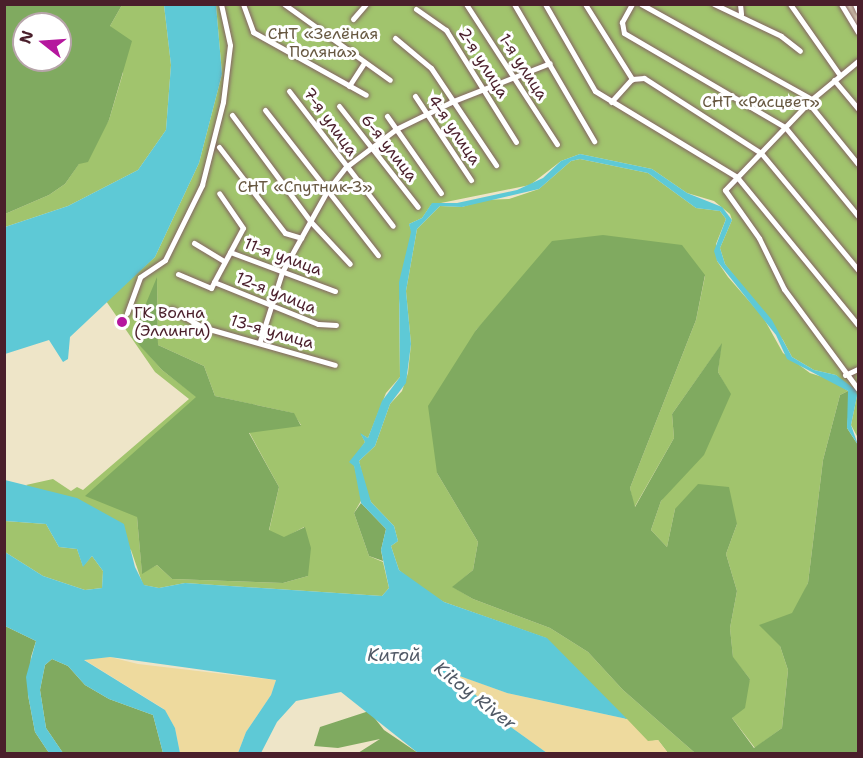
<!DOCTYPE html>
<html>
<head>
<meta charset="utf-8">
<style>
	body { margin:0 }
	#map { position:relative; width:863px; height:758px; overflow:hidden; background:#eee5c8; font-family:"Shantell Sans",sans-serif }
	div>[style] { position:absolute }
	.green>* { inset:0; background:#a1c46d }
	.forest>* { inset:0; background:#80aa60 }
	.sand>* { inset:0; background:#eeda9e }
	.water>* { inset:0; background:#5ec9d6 }
	.roads { filter:drop-shadow(0 0 2px #836462) drop-shadow(0 0 2px #836462) }
	.minor>* { height:5px; margin:-2.5px; padding:0 2.5px; transform-origin:2.5px; border-radius:2.5px; background:#fff }
	.dots>* { width:16px; height:16px; translate:-50% -50%; box-sizing:border-box; border:3px solid #fff; border-radius:50% }
	span { translate:-50% -50%; white-space:nowrap; text-align:center; line-height:1.15; -webkit-text-stroke:6px #fff; paint-order:stroke }
	.park-label { font-size:16px; color:#685942 }
	.street-label { font-size:16px; color:#4a1f2b }
	.poi-label { font-size:16px; color:#4a1f2b }
	.left { translate:0 -50%; text-align:left }
	.water-label { font-size:18px; color:#515a67; font-style:italic }
	.frame { position:absolute; inset:0; border:6px solid #4a1f2b; pointer-events:none }
	.north { position:absolute; left:12px; top:12px; width:60px; height:60px; box-sizing:border-box; background:#fff; border:2px solid #b7a5aa; border-radius:50%; rotate:287deg; font-size:16px; font-weight:700; line-height:24px; text-align:center; color:#4a1f2b }
	.north::after { content:''; display:block; margin:auto; width:21px; height:27px; background:#b5179e; clip-path:polygon(50% 0,100% 100%,50% 72%,0 100%) }
</style>
</head>
<body>
<div id="map">
	<div class="green">
		<div style="clip-path:polygon(evenodd,838px 4px,858px 37px,858px 438px,851px 425px,857px 396px,836px 375px,814px 370px,792px 357px,783px 340px,725px 264px,720px 248px,732px 220px,730px 214px,714px 201px,687px 193px,652px 169px,580px 154px,561px 161px,530px 185px,431px 205px,422px 218px,409px 224px,412px 232px,399px 304px,400px 377px,386px 393px,368px 438px,361px 434px,365px 442px,353px 460px,362px 499px,354px 513px,369px 556px,383px 562px,389px 588px,382px 596px,185px 583px,159px 588px,143px 585px,131px 550px,26px 485px,53px 479px,71px 491px,77px 487px,83px 490px,189px 399px,155px 372px,106px 301px,155px 257px,199px 163px,222px 74px,216px 5px,838px 4px,157px 279px,158px 345px,204px 366px,215px 396px,293px 413px,301px 425px,249px 432px,279px 487px,269px 531px,284px 538px,304px 527px,308px 576px,283px 583px,172px 579px,157px 565px,142px 573px,137px 517px,197px 397px,162px 370px,133px 337px,157px 279px)"></div>
		<div style="clip-path:polygon(122px 5px,164px 5px,171px 65px,166px 130px,138px 170px,68px 206px,5px 227px,5px 214px,49px 195px,65px 184px,109px 120px,123px 73px,110px 26px)"></div>
		<div style="clip-path:polygon(580px 159px,648px 173px,696px 208px,720px 211px,726px 219px,716px 244px,717px 261px,728px 277px,763px 317px,783px 353px,810px 373px,832px 380px,848px 391px,840px 395px,823px 460px,808px 583px,780px 646px,788px 670px,782px 728px,755px 748px,732px 718px,750px 679px,733px 658px,730px 628px,737px 591px,726px 554px,737px 524px,675px 509px,667px 547px,651px 530px,661px 501px,717px 423px,730px 394px,718px 372px,721px 345px,672px 414px,674px 438px,634px 508px,630px 488px,696px 320px,705px 276px,512px 292px,476px 330px,437px 473px,478px 542px,473px 570px,453px 587px,473px 599px,550px 628px,588px 652px,623px 690px,695px 753px,668px 753px,658px 740px,648px 742px,546px 638px,444px 602px,421px 589px,399px 570px,391px 546px,398px 541px,394px 526px,371px 502px,366px 491px,359px 461px,375px 446px,390px 404px,402px 391px,408px 373px,411px 344px,406px 291px,417px 229px,440px 206px,462px 207px,484px 200px,509px 199px,539px 189px,571px 161px)"></div>
		<div style="clip-path:polygon(5px 521px,46px 524px,59px 547px,77px 549px,83px 566px,92px 556px,103px 571px,102px 588px,85px 590px,43px 576px,5px 552px)"></div>
	</div>
	<div class="forest">
		<div style="clip-path:polygon(evenodd,5px 4px,122px 5px,110px 26px,132px 41px,109px 120px,88px 162px,79px 164px,65px 184px,49px 195px,5px 214px,5px 4px,24px 24px,60px 24px,60px 60px,24px 60px,24px 24px)"></div>
		<div style="clip-path:polygon(603px 235px,682px 245px,705px 275px,696px 320px,630px 488px,635px 507px,674px 438px,672px 414px,722px 343px,718px 372px,731px 394px,704px 455px,661px 501px,651px 530px,667px 547px,675px 509px,698px 484px,729px 487px,737px 524px,726px 554px,737px 591px,730px 628px,733px 657px,750px 679px,745px 708px,732px 718px,754px 748px,782px 728px,788px 670px,780px 646px,759px 625px,792px 613px,808px 583px,823px 460px,840px 395px,848px 391px,850px 395px,847px 428px,858px 445px,858px 753px,695px 753px,623px 690px,588px 652px,550px 628px,473px 599px,452px 587px,473px 570px,478px 542px,437px 473px,428px 406px,476px 330px,552px 241px)"></div>
		<div style="clip-path:polygon(157px 277px,158px 345px,204px 366px,215px 396px,294px 413px,301px 426px,249px 433px,279px 487px,269px 530px,284px 537px,305px 527px,311px 548px,308px 576px,283px 583px,172px 579px,157px 565px,142px 574px,137px 517px,85px 496px,196px 397px,162px 370px,132px 337px)"></div>
		<div style="clip-path:polygon(361px 503px,386px 529px,381px 550px,383px 561px,369px 556px,354px 513px)"></div>
		<div style="clip-path:polygon(5px 626px,36px 641px,31px 657px,28px 695px,35px 732px,49px 753px,5px 754px)"></div>
		<div style="clip-path:polygon(52px 659px,68px 666px,85px 685px,109px 699px,153px 715px,163px 753px,63px 753px,46px 728px,40px 690px,45px 665px)"></div>
		<div style="clip-path:polygon(369px 711px,384px 730px,418px 753px,358px 753px,380px 739px,338px 748px,314px 746px,320px 727px)"></div>
	</div>
	<div class="sand">
		<div style="clip-path:polygon(110px 657px,138px 664px,276px 680px,271px 695px,246px 732px,238px 753px,180px 753px,175px 728px,164px 709px,83px 659px)"></div>
		<div style="clip-path:polygon(452px 673px,507px 693px,627px 719px,648px 741px,658px 740px,668px 753px,547px 753px,504px 722px)"></div>
	</div>
	<div class="water">
		<div style="clip-path:polygon(164px 5px,216px 5px,222px 74px,199px 163px,155px 257px,70px 337px,68px 359px,63px 362px,49px 340px,5px 354px,5px 227px,68px 206px,138px 170px,166px 130px,171px 65px)"></div>
		<div style="clip-path:polygon(580px 154px,652px 169px,687px 193px,722px 207px,732px 220px,720px 248px,725px 264px,772px 320px,792px 357px,814px 370px,836px 375px,856px 390px,857px 396px,851px 425px,858px 445px,847px 428px,848px 391px,787px 359px,776px 335px,717px 261px,714px 251px,726px 219px,720px 211px,696px 208px,648px 173px,580px 159px,571px 161px,539px 189px,462px 207px,440px 206px,417px 229px,406px 291px,411px 344px,406px 383px,390px 404px,375px 446px,359px 461px,371px 502px,394px 526px,398px 541px,391px 546px,399px 570px,444px 602px,547px 638px,627px 719px,507px 693px,454px 674px,504px 722px,547px 753px,418px 753px,341px 692px,296px 701px,277px 722px,261px 753px,238px 753px,246px 732px,271px 695px,276px 680px,110px 657px,84px 660px,165px 710px,175px 728px,180px 753px,163px 753px,153px 715px,109px 699px,85px 685px,68px 666px,52px 659px,45px 665px,40px 690px,46px 728px,63px 753px,49px 753px,35px 732px,28px 695px,26px 677px,36px 641px,5px 626px,5px 552px,43px 576px,85px 590px,102px 588px,103px 571px,92px 556px,83px 567px,77px 549px,59px 547px,46px 524px,5px 521px,5px 480px,77px 498px,124px 524px,135px 567px,144px 585px,159px 588px,185px 583px,382px 596px,389px 588px,381px 550px,386px 529px,361px 503px,354px 466px,349px 462px,365px 442px,360px 433px,368px 438px,382px 401px,400px 377px,399px 282px,411px 232px,409px 224px,422px 218px,432px 203px,457px 203px,517px 190px,543px 178px,561px 161px)"></div>
	</div>
	<div class="roads">
		<div class="minor">
			<div style="left:243px;top:4px;width:30px;rotate:70deg"></div>
			<div style="left:253px;top:32px;width:129px;rotate:29.1deg"></div>
			<div style="left:284px;top:4px;width:130px;rotate:35.6deg"></div>
			<div style="left:466px;top:4px;width:167px;rotate:57deg"></div>
			<div style="left:514px;top:4px;width:159px;rotate:59.7deg"></div>
			<div style="left:545px;top:4px;width:100px;rotate:60.1deg"></div>
			<div style="left:595px;top:91px;width:166px;rotate:31.2deg"></div>
			<div style="left:737px;top:177px;width:191px;rotate:50.7deg"></div>
			<div style="left:585px;top:4px;width:89px;rotate:57.9deg"></div>
			<div style="left:632px;top:4px;width:21px;rotate:119deg"></div>
			<div style="left:622px;top:22px;width:11px;rotate:80deg"></div>
			<div style="left:624px;top:33px;width:186px;rotate:30.3deg"></div>
			<div style="left:785px;top:127px;width:115px;rotate:50.6deg"></div>
			<div style="left:641px;top:4px;width:196px;rotate:29.1deg"></div>
			<div style="left:714px;top:4px;width:74px;rotate:25.5deg"></div>
			<div style="left:781px;top:36px;width:24px;rotate:38deg"></div>
			<div style="left:740px;top:4px;width:10px;rotate:84deg"></div>
			<div style="left:790px;top:4px;width:85px;rotate:55deg"></div>
			<div style="left:841px;top:4px;width:33px;rotate:59deg"></div>
			<div style="left:855px;top:4px;width:8px;rotate:67deg"></div>
			<div style="left:416px;top:9px;width:37px;rotate:35deg"></div>
			<div style="left:446px;top:30px;width:132px;rotate:58deg"></div>
			<div style="left:353px;top:19px;width:20px;rotate:-49deg"></div>
			<div style="left:395px;top:38px;width:47px;rotate:39.8deg"></div>
			<div style="left:431px;top:68px;width:117px;rotate:56.2deg"></div>
			<div style="left:858px;top:61px;width:60px;rotate:140.4deg"></div>
			<div style="left:812px;top:99px;width:126px;rotate:133.7deg"></div>
			<div style="left:725px;top:190px;width:59px;rotate:54.7deg"></div>
			<div style="left:759px;top:238px;width:57px;rotate:63.9deg"></div>
			<div style="left:784px;top:289px;width:124px;rotate:53.5deg"></div>
			<div style="left:834px;top:80px;width:38px;rotate:50deg"></div>
			<div style="left:349px;top:86px;width:27px;rotate:-57deg"></div>
			<div style="left:289px;top:91px;width:170px;rotate:52.4deg"></div>
			<div style="left:415px;top:96px;width:101px;rotate:56.3deg"></div>
			<div style="left:611px;top:102px;width:31px;rotate:-48deg"></div>
			<div style="left:632px;top:79px;width:12px;rotate:-5deg"></div>
			<div style="left:644px;top:78px;width:139px;rotate:32.7deg"></div>
			<div style="left:761px;top:153px;width:152px;rotate:50.3deg"></div>
			<div style="left:810px;top:105px;width:76px;rotate:50.9deg"></div>
			<div style="left:339px;top:106px;width:128px;rotate:52deg"></div>
			<div style="left:265px;top:110px;width:184px;rotate:52.1deg"></div>
			<div style="left:232px;top:115px;width:133px;rotate:53.6deg"></div>
			<div style="left:311px;top:222px;width:57px;rotate:47.1deg"></div>
			<div style="left:387px;top:116px;width:94px;rotate:55deg"></div>
			<div style="left:219px;top:147px;width:108px;rotate:52.5deg"></div>
			<div style="left:285px;top:233px;width:17px;rotate:17deg"></div>
			<div style="left:194px;top:243px;width:35px;rotate:31deg"></div>
			<div style="left:230px;top:252px;width:112px;rotate:20.4deg"></div>
			<div style="left:178px;top:274px;width:36px;rotate:23deg"></div>
			<div style="left:211px;top:288px;width:7px;rotate:-63deg"></div>
			<div style="left:214px;top:282px;width:112px;rotate:22deg"></div>
			<div style="left:318px;top:324px;width:18px;rotate:3deg"></div>
			<div style="left:214px;top:282px;width:61px;rotate:-61.8deg"></div>
			<div style="left:243px;top:228px;width:42px;rotate:-124.4deg"></div>
			<div style="left:171px;top:309px;width:36px;rotate:30deg"></div>
			<div style="left:202px;top:327px;width:138px;rotate:15.9deg"></div>
			<div style="left:127px;top:313px;width:38px;rotate:-70deg"></div>
			<div style="left:140px;top:277px;width:30px;rotate:-34deg"></div>
			<div style="left:165px;top:260px;width:84px;rotate:-63.7deg"></div>
			<div style="left:202px;top:185px;width:86px;rotate:-75.8deg"></div>
			<div style="left:223px;top:102px;width:57px;rotate:-83deg"></div>
			<div style="left:230px;top:45px;width:42px;rotate:-102.4deg"></div>
			<div style="left:260px;top:341px;width:72px;rotate:-72.3deg"></div>
			<div style="left:282px;top:272px;width:93px;rotate:-60.9deg"></div>
			<div style="left:327px;top:191px;width:31px;rotate:-52deg"></div>
			<div style="left:346px;top:167px;width:63px;rotate:-37.2deg"></div>
			<div style="left:396px;top:129px;width:61px;rotate:-26.1deg"></div>
			<div style="left:451px;top:102px;width:106px;rotate:-21.5deg"></div>
			<div style="left:845px;top:375px;width:14px;rotate:-25deg"></div>
		</div>
	</div>
	<div class="dots">
		<div style="left:122px;top:322px;background:#b5179e"></div>
	</div>
	<div class="park-label">
		<span style="left:323px;top:43px">СНТ «Зелёная<br>Поляна»</span>
		<span style="left:761px;top:102px">СНТ «Расцвет»</span>
		<span style="left:305px;top:187px">СНТ «Спутник-3»</span>
	</div>
	<div class="street-label">
		<span style="left:483px;top:63px;rotate:58deg">2-я улица</span>
		<span style="left:523px;top:67px;rotate:57deg">1-я улица</span>
		<span style="left:330px;top:122px;rotate:54deg">7-я улица</span>
		<span style="left:454px;top:130px;rotate:56deg">4-я улица</span>
		<span style="left:389px;top:148px;rotate:52deg">6-я улица</span>
		<span style="left:283px;top:257px;rotate:20deg">11-я улица</span>
		<span style="left:276px;top:293px;rotate:22deg">12-я улица</span>
		<span style="left:272px;top:332px;rotate:16deg">13-я улица</span>
	</div>
	<div class="poi-label">
		<span class="left" style="left:134px;top:322px">ГК Волна<br>(Эллинги)</span>
	</div>
	<div class="water-label">
		<span style="left:394px;top:655px">Китой</span>
		<span style="left:475px;top:696px;rotate:38deg">Kitoy River</span>
	</div>
	<div class="frame"></div>
	<div class="north">N</div>
</div>
</body>
</html>
